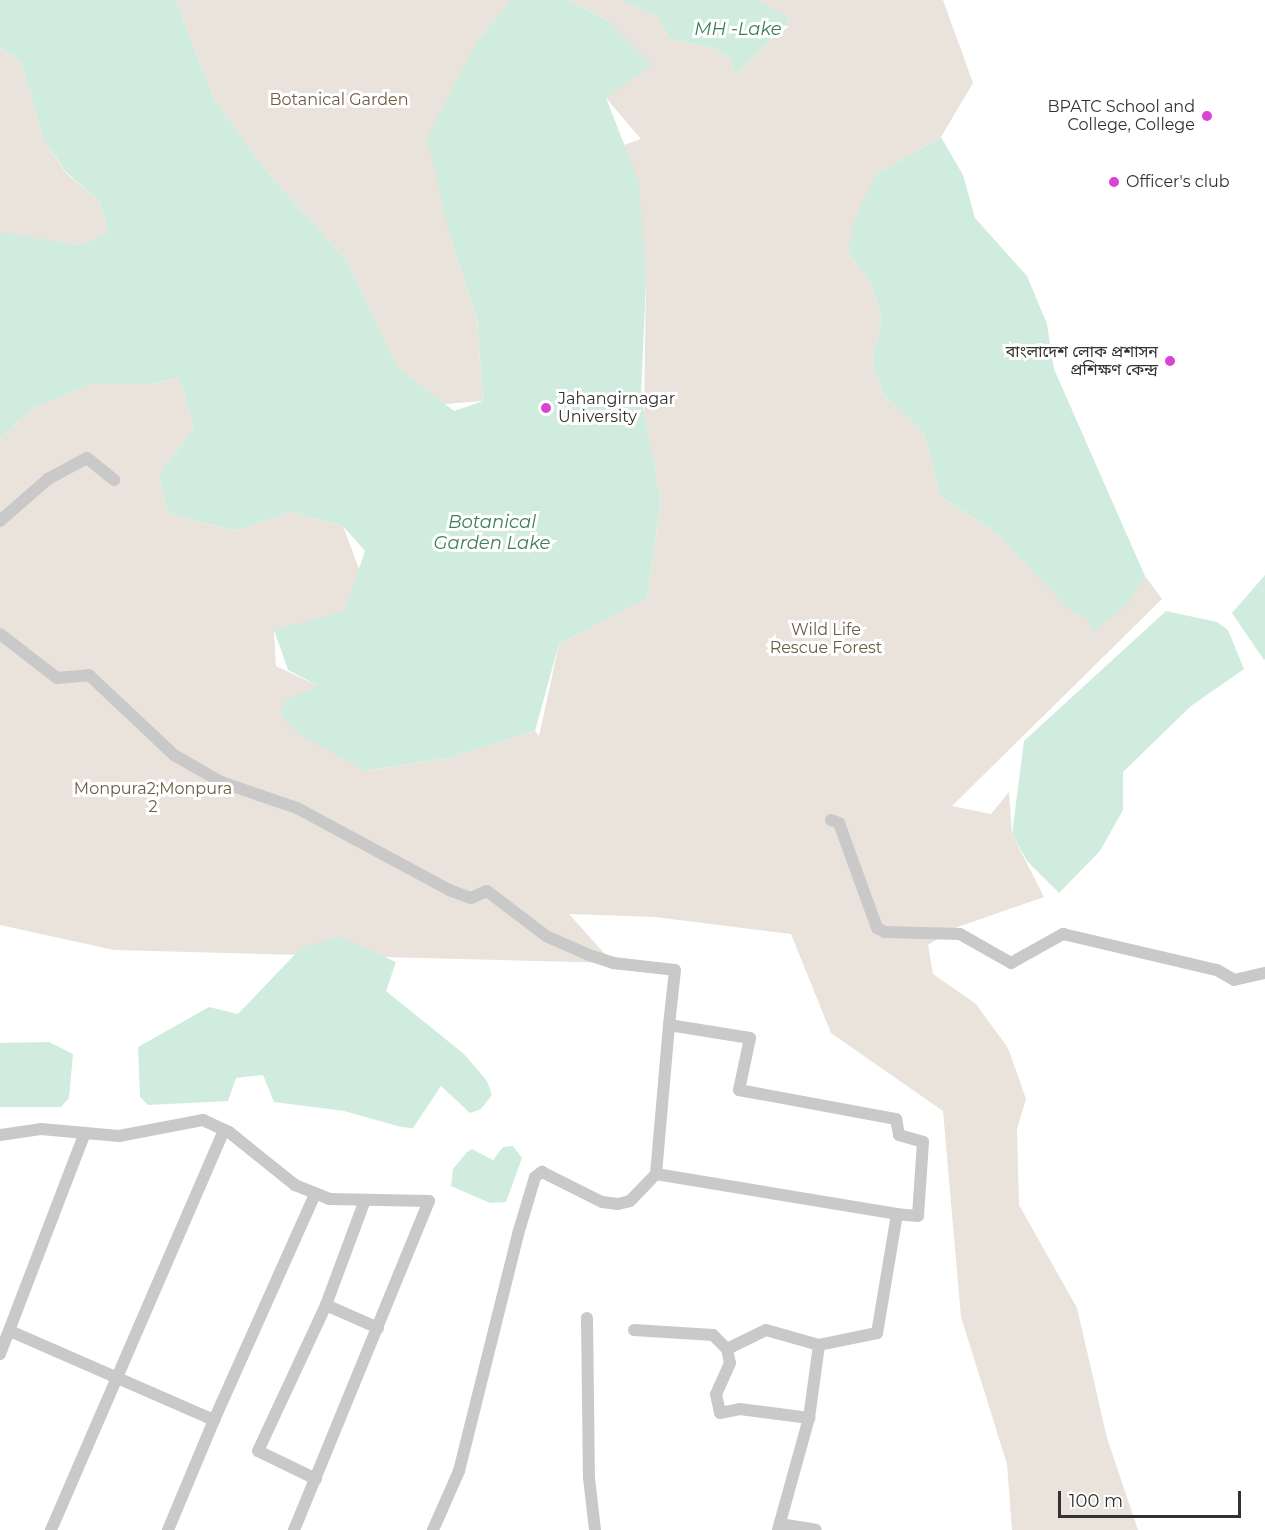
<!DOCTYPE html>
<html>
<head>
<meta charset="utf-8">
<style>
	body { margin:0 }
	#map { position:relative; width:1265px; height:1530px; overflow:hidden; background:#fff; font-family:Montserrat,"Noto Sans Bengali",sans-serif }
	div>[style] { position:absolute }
	.green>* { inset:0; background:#e9e3dc }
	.water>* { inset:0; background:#d0ecdf }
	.minor>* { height:12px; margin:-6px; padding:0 6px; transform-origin:6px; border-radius:6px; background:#c9c9c9 }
	.dots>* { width:16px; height:16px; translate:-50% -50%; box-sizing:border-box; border:3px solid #fff; border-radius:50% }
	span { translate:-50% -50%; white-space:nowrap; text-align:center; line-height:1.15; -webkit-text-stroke:6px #fff; paint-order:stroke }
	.park-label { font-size:16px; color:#6d5e41 }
	.poi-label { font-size:16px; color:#323232 }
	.right { translate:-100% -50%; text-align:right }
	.left { translate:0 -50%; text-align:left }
	.water-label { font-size:18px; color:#3c7e5e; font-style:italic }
	.scale { position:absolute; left:1058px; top:1491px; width:183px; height:27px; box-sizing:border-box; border:3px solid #323232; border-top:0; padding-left:8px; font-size:18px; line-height:21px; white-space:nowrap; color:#323232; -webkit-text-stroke:4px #fff; paint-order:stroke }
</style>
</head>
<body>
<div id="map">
	<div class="green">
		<div style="clip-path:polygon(176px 0,511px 0,478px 40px,448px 230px,477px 320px,483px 401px,445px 404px,397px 366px,347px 261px,269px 174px,214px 99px)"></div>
		<div style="clip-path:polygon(569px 0,620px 0,658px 17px,670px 39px,715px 49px,731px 60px,735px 75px,791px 19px,758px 0,943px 0,973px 83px,941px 137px,875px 175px,848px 253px,870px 281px,882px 318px,872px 362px,883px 394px,925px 435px,940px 496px,996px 533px,1072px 611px,1088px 618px,1145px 576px,1162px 599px,952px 806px,991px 814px,1009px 792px,1012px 834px,1044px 897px,955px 928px,928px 945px,933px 974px,976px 1004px,1008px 1048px,1026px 1099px,1017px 1129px,1019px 1205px,1077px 1308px,1107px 1438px,1138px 1530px,1012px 1530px,1007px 1464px,961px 1317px,943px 1111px,831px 1033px,791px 934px,655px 917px,569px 914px,613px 963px,114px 950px,0 925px,0 439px,32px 409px,91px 384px,151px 384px,179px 378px,194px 428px,159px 474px,167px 513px,235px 531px,291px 512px,343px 526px,359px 569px,344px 611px,274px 631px,276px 666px,318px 686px,365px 771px,448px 758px,535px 731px,539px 736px,559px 644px,647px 598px,661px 499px,644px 414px,646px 282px,624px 145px,641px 139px,606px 98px,608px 21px)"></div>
		<div style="clip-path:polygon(0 48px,21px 61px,43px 139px,66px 173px,99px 201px,108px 232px,81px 245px,0 233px)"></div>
	</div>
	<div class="water">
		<div style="clip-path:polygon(0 0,176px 0,214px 99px,269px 174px,347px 261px,397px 366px,454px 411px,483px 401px,477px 320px,448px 230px,427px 137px,478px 40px,511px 0,569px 0,608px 21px,652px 65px,606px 98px,639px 182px,646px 282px,641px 397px,661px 499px,647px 598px,559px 644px,535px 731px,448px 758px,364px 771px,298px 733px,279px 712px,286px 700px,318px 686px,288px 670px,274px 630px,344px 611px,365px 551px,343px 526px,291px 512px,235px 531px,167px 513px,159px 474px,194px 428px,179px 378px,151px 384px,91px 384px,32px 409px,0 439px,0 232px,81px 245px,108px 232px,99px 201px,66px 172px,43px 139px,21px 61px,0 48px)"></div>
		<div style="clip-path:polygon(620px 0,758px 0,791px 19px,735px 75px,731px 60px,715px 49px,670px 39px,658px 17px)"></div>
		<div style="clip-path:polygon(941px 137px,963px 175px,975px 218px,1027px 276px,1047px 324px,1054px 369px,1145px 576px,1129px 602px,1092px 633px,1088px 619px,1072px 612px,996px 533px,940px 496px,925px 435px,883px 394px,872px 362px,882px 318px,870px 281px,848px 253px,854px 221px,875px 175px)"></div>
		<div style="clip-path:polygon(1265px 575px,1265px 659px,1264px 660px,1232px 613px)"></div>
		<div style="clip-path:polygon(1166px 611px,1217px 622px,1228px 630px,1244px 669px,1191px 706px,1123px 772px,1123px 810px,1100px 851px,1059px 893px,1027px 861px,1012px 834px,1024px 741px)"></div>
		<div style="clip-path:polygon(341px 937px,396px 962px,386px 991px,464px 1054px,487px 1081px,492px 1095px,481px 1109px,470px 1113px,441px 1086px,413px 1128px,401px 1127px,344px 1111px,274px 1102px,263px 1075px,236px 1078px,228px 1101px,148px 1105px,140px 1097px,138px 1047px,209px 1007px,238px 1014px,302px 947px)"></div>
		<div style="clip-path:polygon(49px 1042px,73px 1054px,69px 1098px,61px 1107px,0 1107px,0 1043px)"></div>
		<div style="clip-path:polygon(513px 1146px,522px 1158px,506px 1202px,490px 1203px,451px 1186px,453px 1169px,467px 1152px,472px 1149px,493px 1160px,503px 1147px)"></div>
	</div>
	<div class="minor">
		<div style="left:0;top:521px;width:64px;rotate:-41.2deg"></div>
		<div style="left:48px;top:479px;width:44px;rotate:-28.3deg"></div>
		<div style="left:87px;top:458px;width:35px;rotate:39deg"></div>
		<div style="left:0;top:634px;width:72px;rotate:37.7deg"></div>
		<div style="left:57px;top:678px;width:32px;rotate:-5deg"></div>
		<div style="left:89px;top:675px;width:117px;rotate:43.3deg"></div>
		<div style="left:174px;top:755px;width:54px;rotate:29.9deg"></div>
		<div style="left:221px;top:782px;width:80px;rotate:18.9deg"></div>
		<div style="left:297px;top:808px;width:173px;rotate:28.3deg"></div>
		<div style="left:449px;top:890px;width:23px;rotate:20deg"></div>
		<div style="left:471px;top:898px;width:17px;rotate:-24deg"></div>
		<div style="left:487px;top:891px;width:74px;rotate:37.3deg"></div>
		<div style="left:546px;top:936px;width:47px;rotate:23.8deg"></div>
		<div style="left:589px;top:955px;width:25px;rotate:18deg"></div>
		<div style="left:613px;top:963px;width:62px;rotate:6.4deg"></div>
		<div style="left:675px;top:970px;width:55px;rotate:96.2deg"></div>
		<div style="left:669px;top:1025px;width:82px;rotate:9.1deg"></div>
		<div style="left:750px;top:1038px;width:53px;rotate:101.9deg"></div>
		<div style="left:739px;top:1090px;width:160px;rotate:10.5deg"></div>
		<div style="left:896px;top:1119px;width:16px;rotate:79deg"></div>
		<div style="left:899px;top:1135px;width:25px;rotate:16deg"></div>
		<div style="left:923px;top:1142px;width:74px;rotate:93.9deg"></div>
		<div style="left:918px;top:1216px;width:21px;rotate:-175deg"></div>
		<div style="left:831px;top:820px;width:9px;rotate:21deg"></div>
		<div style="left:839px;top:823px;width:112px;rotate:70.1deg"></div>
		<div style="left:877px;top:928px;width:9px;rotate:27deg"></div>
		<div style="left:885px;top:932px;width:75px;rotate:1.5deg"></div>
		<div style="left:960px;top:934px;width:59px;rotate:29.6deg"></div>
		<div style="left:1011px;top:963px;width:60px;rotate:-29.1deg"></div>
		<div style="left:1063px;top:934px;width:158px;rotate:13.2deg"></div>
		<div style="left:1217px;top:970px;width:20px;rotate:30deg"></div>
		<div style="left:1234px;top:980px;width:32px;rotate:-13deg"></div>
		<div style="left:0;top:1135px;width:41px;rotate:-8.3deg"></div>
		<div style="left:41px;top:1129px;width:78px;rotate:5.1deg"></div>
		<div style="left:119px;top:1136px;width:86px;rotate:-10.8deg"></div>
		<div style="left:203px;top:1120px;width:29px;rotate:25deg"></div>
		<div style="left:229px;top:1132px;width:85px;rotate:38.8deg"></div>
		<div style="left:295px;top:1185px;width:37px;rotate:22deg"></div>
		<div style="left:329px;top:1199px;width:100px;rotate:1.1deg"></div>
		<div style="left:429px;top:1201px;width:356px;rotate:112.3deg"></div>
		<div style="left:656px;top:1174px;width:150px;rotate:-85deg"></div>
		<div style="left:365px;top:1200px;width:112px;rotate:110.4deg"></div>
		<div style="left:326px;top:1305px;width:57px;rotate:23.9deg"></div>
		<div style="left:587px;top:1318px;width:160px;rotate:89.3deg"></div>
		<div style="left:589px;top:1478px;width:52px;rotate:83.4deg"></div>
		<div style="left:634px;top:1330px;width:79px;rotate:3.6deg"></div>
		<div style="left:713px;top:1335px;width:20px;rotate:45deg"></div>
		<div style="left:727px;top:1349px;width:14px;rotate:78deg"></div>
		<div style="left:730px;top:1363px;width:34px;rotate:114deg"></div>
		<div style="left:716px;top:1394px;width:19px;rotate:78deg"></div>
		<div style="left:720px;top:1413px;width:20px;rotate:-11deg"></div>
		<div style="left:740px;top:1409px;width:70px;rotate:7.4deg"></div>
		<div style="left:10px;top:1331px;width:223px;rotate:23.6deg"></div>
		<div style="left:214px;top:1420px;width:248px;rotate:-65.9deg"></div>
		<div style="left:727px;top:1349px;width:43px;rotate:-26deg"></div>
		<div style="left:766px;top:1330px;width:55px;rotate:15.8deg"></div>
		<div style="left:0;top:1354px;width:237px;rotate:-69deg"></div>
		<div style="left:316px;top:1479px;width:64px;rotate:-154.2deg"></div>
		<div style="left:258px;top:1451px;width:161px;rotate:-65deg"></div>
		<div style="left:780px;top:1524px;width:36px;rotate:9deg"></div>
		<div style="left:51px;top:1530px;width:436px;rotate:-66.6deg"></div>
		<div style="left:168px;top:1530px;width:119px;rotate:-67.3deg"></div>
		<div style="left:433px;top:1530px;width:64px;rotate:-66.2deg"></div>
		<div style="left:459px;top:1471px;width:244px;rotate:-76deg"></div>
		<div style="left:518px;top:1234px;width:59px;rotate:-73.4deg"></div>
		<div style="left:535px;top:1177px;width:9px;rotate:-36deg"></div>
		<div style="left:542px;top:1172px;width:67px;rotate:26.6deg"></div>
		<div style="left:602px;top:1202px;width:16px;rotate:7deg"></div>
		<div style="left:618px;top:1204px;width:12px;rotate:-14deg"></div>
		<div style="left:630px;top:1201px;width:37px;rotate:-46deg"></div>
		<div style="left:656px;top:1174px;width:244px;rotate:9.4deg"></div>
		<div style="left:897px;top:1214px;width:121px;rotate:99.5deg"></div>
		<div style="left:877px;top:1333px;width:59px;rotate:168.3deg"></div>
		<div style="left:819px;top:1345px;width:74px;rotate:97.8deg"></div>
		<div style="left:809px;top:1418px;width:116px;rotate:105.5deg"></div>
	</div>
	<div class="dots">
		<div style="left:1207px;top:116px;background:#dc42d3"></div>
		<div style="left:1114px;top:182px;background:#dc42d3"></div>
		<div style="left:1170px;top:361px;background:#dc42d3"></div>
		<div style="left:546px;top:408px;background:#dc42d3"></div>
	</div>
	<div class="park-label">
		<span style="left:339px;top:100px">Botanical Garden</span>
		<span style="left:826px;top:639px">Wild Life<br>Rescue Forest</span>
		<span style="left:153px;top:798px">Monpura2;Monpura<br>2</span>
	</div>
	<div class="poi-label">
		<span class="right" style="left:1195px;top:116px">BPATC School and<br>College, College</span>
		<span class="left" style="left:1126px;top:182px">Officer's club</span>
		<span class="right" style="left:1158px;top:361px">বাংলাদেশ লোক প্রশাসন<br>প্রশিক্ষণ কেন্দ্র</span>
		<span class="left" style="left:558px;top:408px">Jahangirnagar<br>University</span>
	</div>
	<div class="water-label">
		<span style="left:738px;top:29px">MH -Lake</span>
		<span style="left:492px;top:533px">Botanical<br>Garden Lake</span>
	</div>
	<div class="scale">100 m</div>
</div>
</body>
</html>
